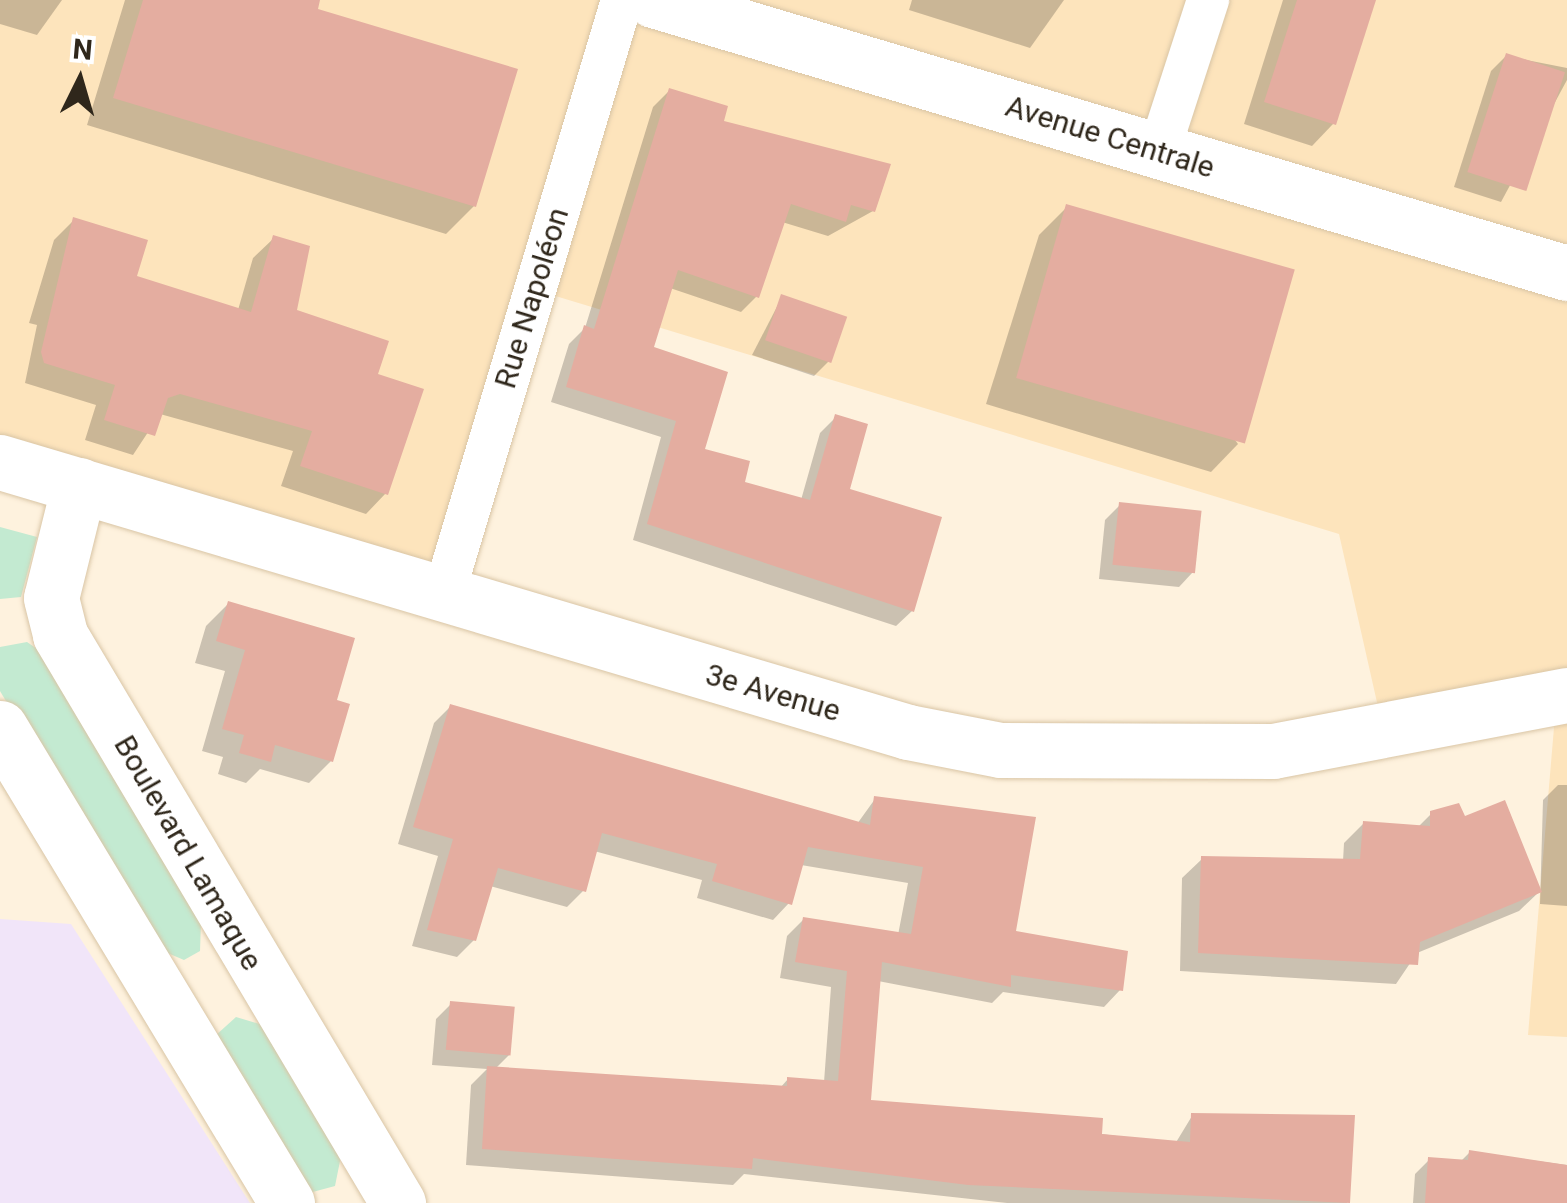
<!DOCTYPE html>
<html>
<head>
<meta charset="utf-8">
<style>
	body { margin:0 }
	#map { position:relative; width:1567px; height:1203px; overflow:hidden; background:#fef2de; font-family:Roboto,sans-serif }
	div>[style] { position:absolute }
	.built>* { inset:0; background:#fde4bc }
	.industrial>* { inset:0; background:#f1e5f9 }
	.green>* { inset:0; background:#c3ead1 }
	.shadow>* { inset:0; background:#0003 }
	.building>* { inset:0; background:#e4ada0; transform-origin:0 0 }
	.roads { filter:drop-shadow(0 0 2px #d9c5a5) drop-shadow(0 0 2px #d9c5a5) }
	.street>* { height:42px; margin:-21px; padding:0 21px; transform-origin:21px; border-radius:21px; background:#fff }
	.secondary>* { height:55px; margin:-27.5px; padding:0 27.5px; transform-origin:27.5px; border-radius:27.5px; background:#fff }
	span { translate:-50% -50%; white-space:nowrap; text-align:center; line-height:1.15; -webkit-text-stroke:8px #fff; paint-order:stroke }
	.street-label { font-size:30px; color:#2f271b }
	.north { position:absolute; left:30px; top:30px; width:100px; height:100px; -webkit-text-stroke:8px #fff; paint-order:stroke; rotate:5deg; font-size:28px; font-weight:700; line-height:40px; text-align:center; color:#2f271b }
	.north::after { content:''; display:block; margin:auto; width:35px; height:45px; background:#2f271b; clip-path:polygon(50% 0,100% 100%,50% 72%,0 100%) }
</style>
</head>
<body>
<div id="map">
	<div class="built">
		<div style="clip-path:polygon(0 0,1567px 0,1567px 1037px,1528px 1035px,1557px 692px,1383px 729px,1339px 534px,539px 291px,448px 593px,0 458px)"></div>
	</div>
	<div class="industrial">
		<div style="clip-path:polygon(0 919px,71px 924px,250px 1203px,0 1203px)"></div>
	</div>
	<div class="green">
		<div style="clip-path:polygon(0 527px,37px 537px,21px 597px,0 599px)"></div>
		<div style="clip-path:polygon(27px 642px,43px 653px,201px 921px,200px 951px,184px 960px,151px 946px,0 691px,0 647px)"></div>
		<div style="clip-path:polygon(236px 1017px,263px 1025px,341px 1156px,335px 1186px,309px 1193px,215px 1036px)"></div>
	</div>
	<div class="shadow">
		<div style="clip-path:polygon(0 0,62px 0,37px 35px,0 24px)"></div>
		<div style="clip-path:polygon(125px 0,318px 0,314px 11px,474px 206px,446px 234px,87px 125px)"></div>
		<div style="clip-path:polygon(912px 0,1064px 0,1030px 48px,909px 10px)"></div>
		<div style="clip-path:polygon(1283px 0,1373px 0,1333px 124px,1312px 146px,1244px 124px)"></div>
		<div style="clip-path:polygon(1506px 56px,1567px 68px,1567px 80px,1501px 202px,1454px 187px,1491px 71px)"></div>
		<div style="clip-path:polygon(669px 91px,873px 211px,828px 236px,782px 222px,757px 296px,741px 312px,670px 288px,651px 349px,702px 451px,742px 484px,801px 500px,820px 433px,836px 417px,847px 491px,912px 611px,896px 626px,633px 540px,661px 437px,551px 402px,569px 344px,585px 328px,653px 107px)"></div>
		<div style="clip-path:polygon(1067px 207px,1238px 444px,1211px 472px,986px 404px,1039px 235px)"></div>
		<div style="clip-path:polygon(74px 220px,134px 277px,238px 310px,253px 258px,274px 238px,294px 312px,375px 376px,386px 493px,366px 514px,281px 486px,293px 451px,160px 414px,133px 455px,85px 440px,96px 405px,25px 383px,37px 325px,29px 323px,54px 240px)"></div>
		<div style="clip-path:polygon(782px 297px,829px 361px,814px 376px,752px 355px)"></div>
		<div style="clip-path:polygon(1120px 505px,1193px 572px,1179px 587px,1099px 579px,1105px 520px)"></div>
		<div style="clip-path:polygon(228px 604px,334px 701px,331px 761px,309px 783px,260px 769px,246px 783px,218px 774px,223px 757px,202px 751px,225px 671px,195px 663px,206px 626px)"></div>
		<div style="clip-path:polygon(450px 707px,857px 824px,875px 799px,1013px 933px,1120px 990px,1104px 1007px,1003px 992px,992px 1003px,878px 981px,869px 1102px,1175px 1144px,1192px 1116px,1352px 1118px,1347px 1203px,1007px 1203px,744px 1174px,733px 1185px,466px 1165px,471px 1085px,487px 1069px,432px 1065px,436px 1019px,451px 1004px,509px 1055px,495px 1069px,780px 1088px,788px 1079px,824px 1082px,831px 987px,780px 978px,787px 936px,804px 919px,898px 935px,908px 883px,801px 865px,789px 903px,773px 920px,697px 898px,702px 880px,594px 851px,584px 890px,567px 907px,490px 886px,474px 940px,457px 957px,412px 946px,438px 856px,398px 844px,434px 723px)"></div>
		<div style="clip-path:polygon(1558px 785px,1567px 785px,1567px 906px,1540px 904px,1543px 800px)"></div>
		<div style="clip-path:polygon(1432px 813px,1463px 819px,1539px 892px,1519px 911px,1417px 953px,1396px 984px,1180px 971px,1182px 878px,1202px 859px,1343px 861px,1344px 843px,1364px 823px,1418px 827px)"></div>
		<div style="clip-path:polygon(1470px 1152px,1567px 1165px,1567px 1203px,1413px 1203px,1415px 1174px,1429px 1160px,1460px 1162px)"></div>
	</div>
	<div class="building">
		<div style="clip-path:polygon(143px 0,320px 0,318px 9px,518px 69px,476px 207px,113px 98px)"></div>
		<div style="clip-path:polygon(1297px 0,1376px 0,1336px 125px,1264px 102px)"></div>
		<div style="left:1506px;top:53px;width:62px;height:125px;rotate:18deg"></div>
		<div style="clip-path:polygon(669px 88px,728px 106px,724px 121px,891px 164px,875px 212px,851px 205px,846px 222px,791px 204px,759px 298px,678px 270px,654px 347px,728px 372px,705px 449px,750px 461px,745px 482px,810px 500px,835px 414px,868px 424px,850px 489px,942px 517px,914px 612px,647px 524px,676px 421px,566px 387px,584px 325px,594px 329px)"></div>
		<div style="left:1066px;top:204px;width:238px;height:181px;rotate:16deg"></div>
		<div style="clip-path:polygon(73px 217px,148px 240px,137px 276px,251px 312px,273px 235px,310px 246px,297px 310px,389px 341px,378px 374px,424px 389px,388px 495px,300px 466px,312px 431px,180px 394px,168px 398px,155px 436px,104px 420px,115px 385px,44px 363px,41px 352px)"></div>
		<div style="left:781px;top:294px;width:70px;height:49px;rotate:19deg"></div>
		<div style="left:1119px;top:502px;width:83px;height:63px;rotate:6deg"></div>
		<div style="clip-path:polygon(228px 601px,355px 638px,337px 700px,350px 704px,333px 762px,275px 745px,271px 762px,239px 753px,244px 735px,222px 729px,245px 650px,216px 641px)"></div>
		<div style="clip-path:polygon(450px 704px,870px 825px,874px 796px,1036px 817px,1016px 931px,1128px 951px,1123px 991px,1011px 975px,1011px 987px,882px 962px,871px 1100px,1103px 1118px,1102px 1134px,1190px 1142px,1191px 1113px,1355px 1115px,1350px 1203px,968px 1185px,753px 1158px,752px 1169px,482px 1149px,487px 1066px,787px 1086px,787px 1077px,838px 1081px,847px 971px,795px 962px,803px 917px,911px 934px,923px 867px,808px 847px,792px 905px,712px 881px,717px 864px,602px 833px,586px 892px,498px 868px,476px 941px,427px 930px,453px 839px,413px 827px)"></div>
		<div style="clip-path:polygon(1505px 800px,1542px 892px,1420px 942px,1418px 965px,1198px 953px,1201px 856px,1360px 859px,1363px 821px,1430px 826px,1430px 811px,1459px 803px,1465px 816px)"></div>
		<div style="left:450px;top:1001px;width:65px;height:49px;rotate:5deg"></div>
		<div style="clip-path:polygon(1469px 1150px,1567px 1165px,1567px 1203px,1425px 1203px,1428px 1157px,1468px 1160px)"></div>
	</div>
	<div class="roads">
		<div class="street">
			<div style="left:1159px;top:151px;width:159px;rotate:-72deg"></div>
			<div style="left:443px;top:597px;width:623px;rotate:-73.31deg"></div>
		</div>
		<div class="secondary">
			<div style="left:653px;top:0;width:954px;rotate:16.63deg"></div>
			<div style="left:0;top:462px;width:947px;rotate:16.56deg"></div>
			<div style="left:908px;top:732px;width:94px;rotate:11.1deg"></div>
			<div style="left:1000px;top:750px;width:273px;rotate:0.2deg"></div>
			<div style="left:1273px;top:751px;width:299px;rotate:-10.8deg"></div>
			<div style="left:79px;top:485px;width:116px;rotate:103.9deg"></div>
			<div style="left:51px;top:598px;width:38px;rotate:76deg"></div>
			<div style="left:60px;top:635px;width:661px;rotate:59.24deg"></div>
			<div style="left:0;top:728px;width:555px;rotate:58.86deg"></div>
		</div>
	</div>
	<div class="street-label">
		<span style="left:1110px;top:137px;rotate:17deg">Avenue Centrale</span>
		<span style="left:532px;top:298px;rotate:-73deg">Rue Napoléon</span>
		<span style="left:773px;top:693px;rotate:16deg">3e Avenue</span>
		<span style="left:188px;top:853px;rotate:60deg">Boulevard Lamaque</span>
	</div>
	<div class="north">N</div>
</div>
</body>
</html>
